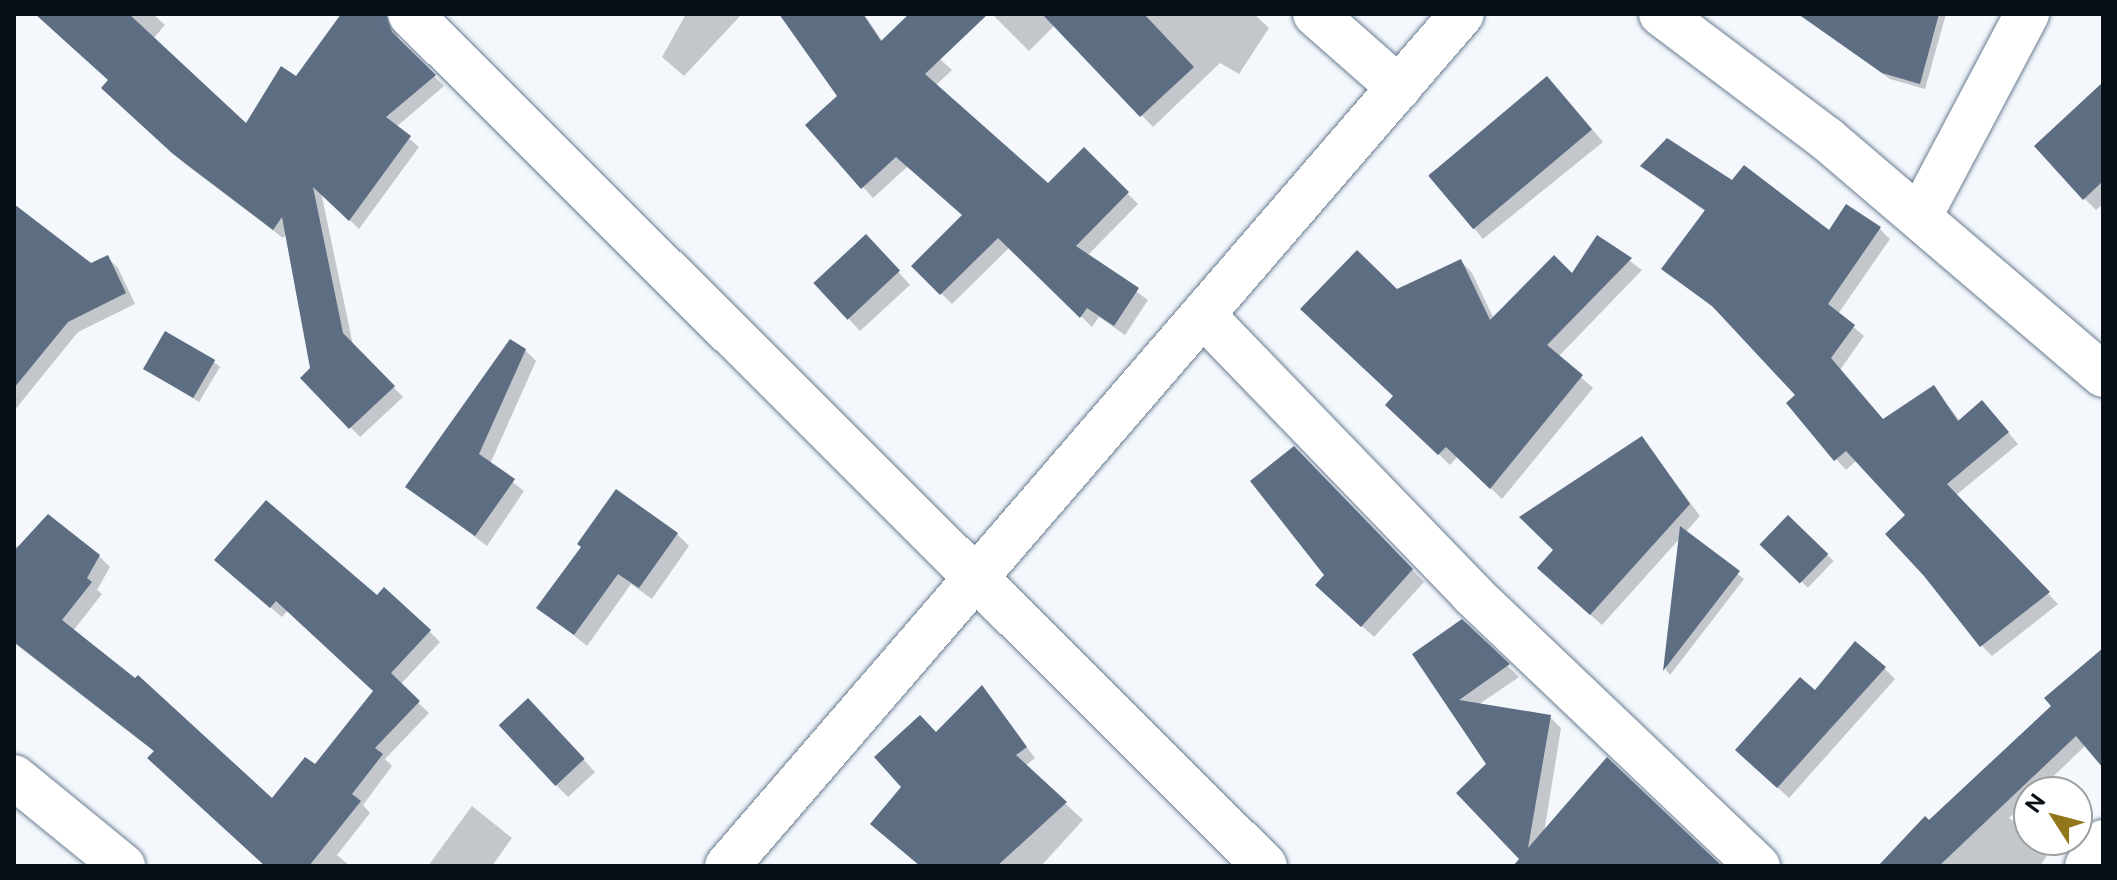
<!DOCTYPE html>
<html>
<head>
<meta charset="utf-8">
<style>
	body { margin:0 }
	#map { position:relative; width:2117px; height:880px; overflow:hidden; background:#f4f8fd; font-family:"Public Sans",sans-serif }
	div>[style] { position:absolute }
	.shadow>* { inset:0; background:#0003; transform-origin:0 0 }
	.building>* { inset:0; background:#5d6e83; transform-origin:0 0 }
	.roads { filter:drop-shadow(0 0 2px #6a7c91) drop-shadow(0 0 2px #6a7c91) }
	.minor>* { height:44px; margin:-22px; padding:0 22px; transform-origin:22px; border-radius:22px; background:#fff }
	span { translate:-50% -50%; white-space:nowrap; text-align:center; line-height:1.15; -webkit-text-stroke:7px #fff; paint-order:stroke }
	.frame { position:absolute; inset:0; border:16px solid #080f16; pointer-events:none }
	.north { position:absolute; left:2013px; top:776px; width:80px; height:80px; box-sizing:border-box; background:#fff; border:2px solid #9c9fa2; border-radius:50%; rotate:306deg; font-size:22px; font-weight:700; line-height:32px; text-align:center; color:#080f16 }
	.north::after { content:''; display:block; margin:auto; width:28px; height:36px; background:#91761c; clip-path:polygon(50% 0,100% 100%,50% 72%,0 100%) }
</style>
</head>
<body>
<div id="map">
	<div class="shadow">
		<div style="clip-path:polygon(37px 14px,153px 14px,165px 25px,153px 39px,246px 126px,297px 78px,343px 14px,396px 17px,395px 31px,401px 43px,444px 86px,396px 127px,419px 147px,359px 229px,321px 192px,353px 345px,403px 397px,360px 437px,302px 378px,313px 368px,287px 233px,283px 238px,185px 164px,114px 97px,110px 81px)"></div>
		<div style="clip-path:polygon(686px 14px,742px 14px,684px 76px,662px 57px)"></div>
		<div style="clip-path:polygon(782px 14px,864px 14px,883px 42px,901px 24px,952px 70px,935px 86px,1048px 186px,1084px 150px,1138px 204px,1087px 256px,1148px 300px,1125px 335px,1099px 317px,1092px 327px,1010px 247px,952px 304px,914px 266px,964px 216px,908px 166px,873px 198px,863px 187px,840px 96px)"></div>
		<div style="clip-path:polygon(992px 14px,1254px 14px,1269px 28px,1239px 74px,1220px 63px,1153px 127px,1055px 25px,1029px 51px)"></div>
		<div style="clip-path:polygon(1800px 14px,1946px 14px,1925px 89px,1890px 79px)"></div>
		<div style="clip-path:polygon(1559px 90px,1603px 142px,1483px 239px,1429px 174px)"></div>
		<div style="clip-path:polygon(2103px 119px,2103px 204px,2096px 210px,2084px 198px)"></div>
		<div style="clip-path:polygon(1643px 166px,1732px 183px,1829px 233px,1879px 228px,1890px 239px,1838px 314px,1864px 336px,1840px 370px,1884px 421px,1934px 388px,1960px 421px,1992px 413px,2018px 444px,1955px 496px,2058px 604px,1992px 656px,1982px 646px,1926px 575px,1907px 515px,1857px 460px,1846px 470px,1836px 459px,1798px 395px,1723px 315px,1664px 269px,1706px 212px)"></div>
		<div style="clip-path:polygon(14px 207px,91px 266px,108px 258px,118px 268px,135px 304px,78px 332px,14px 411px)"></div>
		<div style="clip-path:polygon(1598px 238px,1642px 270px,1558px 357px,1593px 388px,1502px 499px,1458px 456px,1450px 465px,1399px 416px,1397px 291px,1461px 261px,1472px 273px,1494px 319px,1572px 276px)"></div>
		<div style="clip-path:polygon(878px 249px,910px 285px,860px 331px,816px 283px)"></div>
		<div style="clip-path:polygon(525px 350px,536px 361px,490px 464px,524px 491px,487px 546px,408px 486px)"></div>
		<div style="clip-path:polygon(214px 362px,220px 367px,199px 402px,143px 367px)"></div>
		<div style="clip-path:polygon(1642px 438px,1700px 516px,1685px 533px,1744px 579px,1670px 675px,1666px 670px,1681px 537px,1602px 625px,1551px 579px)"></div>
		<div style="clip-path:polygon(1294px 448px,1424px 582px,1374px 637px,1330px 597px)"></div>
		<div style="left:1789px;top:518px;width:62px;height:37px;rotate:44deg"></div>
		<div style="clip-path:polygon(677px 534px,689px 546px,652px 599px,631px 584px,587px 646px,539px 607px,583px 548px)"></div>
		<div style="clip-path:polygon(14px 543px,19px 549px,99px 556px,110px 567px,97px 590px,102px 594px,73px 631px,272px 800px,315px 767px,375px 691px,288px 610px,282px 617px,227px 571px,377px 598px,429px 631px,440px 642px,400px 685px,429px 713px,385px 759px,392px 766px,363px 805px,370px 813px,337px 855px,350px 866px,265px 866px,150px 758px,155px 752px,14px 643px)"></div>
		<div style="clip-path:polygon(1462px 622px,1519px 677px,1478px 705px,1550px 717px,1561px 728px,1544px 833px,1718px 866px,1528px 866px,1489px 764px,1414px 655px)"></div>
		<div style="clip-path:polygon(2103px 651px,2103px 746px,2086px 745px,2037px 792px,2029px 792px,2029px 799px,2009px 818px,2029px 832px,2029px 840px,2041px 840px,2051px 850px,2040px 866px,1880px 866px,2054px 706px)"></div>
		<div style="clip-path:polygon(1884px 668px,1895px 679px,1789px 798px,1748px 761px,1815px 693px)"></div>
		<div style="clip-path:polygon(982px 688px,1035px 758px,1025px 766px,1083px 820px,1041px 866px,948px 866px,903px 787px,936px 734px)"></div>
		<div style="clip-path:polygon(540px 712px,595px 772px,568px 797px,556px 785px)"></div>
		<div style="clip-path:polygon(472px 806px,512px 838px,492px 866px,428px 866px)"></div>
	</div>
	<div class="building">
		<div style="clip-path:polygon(35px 14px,129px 14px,246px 123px,281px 66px,296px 76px,341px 14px,386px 14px,392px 32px,436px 75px,386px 117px,411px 136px,349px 221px,313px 187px,343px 333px,395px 386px,349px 429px,300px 378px,310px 368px,282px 217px,273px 230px,173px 154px,101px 88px,108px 80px)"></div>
		<div style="clip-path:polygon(779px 14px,863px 14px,881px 41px,909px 14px,988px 14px,925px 74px,1048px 183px,1084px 147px,1129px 192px,1076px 246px,1139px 288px,1114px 326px,1087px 308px,1080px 318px,998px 238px,940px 295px,911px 266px,962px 215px,896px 157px,861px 189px,805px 125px,837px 96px)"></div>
		<div style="clip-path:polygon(1042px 14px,1144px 14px,1194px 67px,1140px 117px)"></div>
		<div style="clip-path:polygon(1798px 14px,1939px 14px,1920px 84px,1882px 73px)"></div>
		<div style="left:1547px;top:76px;width:70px;height:155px;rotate:50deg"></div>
		<div style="clip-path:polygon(2103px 82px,2103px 181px,2083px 200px,2034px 146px)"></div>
		<div style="clip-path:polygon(1667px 138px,1732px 180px,1744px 165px,1829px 230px,1846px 204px,1881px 227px,1828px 304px,1855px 325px,1831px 358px,1883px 419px,1934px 385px,1958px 421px,1982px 400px,2009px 432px,1947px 484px,2050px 592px,1980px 647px,1924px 576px,1885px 534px,1905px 515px,1846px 451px,1834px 461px,1786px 403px,1795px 395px,1712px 306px,1661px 269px,1705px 210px,1640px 166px)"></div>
		<div style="clip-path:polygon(14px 204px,91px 263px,108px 255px,126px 293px,68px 322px,14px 388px)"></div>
		<div style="left:866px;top:234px;width:50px;height:72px;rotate:47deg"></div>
		<div style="clip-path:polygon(1597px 235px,1632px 258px,1547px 345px,1583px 375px,1490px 489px,1446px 447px,1438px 455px,1385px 405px,1393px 396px,1300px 309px,1357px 250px,1397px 289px,1461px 259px,1490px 320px,1554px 255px,1572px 273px)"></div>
		<div style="left:165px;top:331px;width:58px;height:44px;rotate:30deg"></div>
		<div style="clip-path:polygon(510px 339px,526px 349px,479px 454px,515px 479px,475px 536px,405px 487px)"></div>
		<div style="clip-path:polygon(1642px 436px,1690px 504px,1590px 615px,1537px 568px,1553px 550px,1519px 517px)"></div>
		<div style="clip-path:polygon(1294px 446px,1413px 569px,1361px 627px,1315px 585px,1324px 575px,1250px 481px)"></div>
		<div style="clip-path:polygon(616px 489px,678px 533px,639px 588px,618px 574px,574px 635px,536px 608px,581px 547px,577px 544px)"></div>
		<div style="clip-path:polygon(266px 500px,377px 595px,384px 587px,431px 630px,391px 673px,420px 701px,375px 748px,383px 754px,352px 794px,361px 801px,309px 866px,265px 866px,147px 758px,154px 751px,14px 642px,14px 551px,48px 514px,100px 555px,87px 578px,92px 582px,62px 620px,135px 678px,138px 675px,272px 798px,305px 757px,315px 764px,373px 691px,276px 601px,270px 608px,214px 560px)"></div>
		<div style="left:1788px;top:515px;width:56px;height:41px;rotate:44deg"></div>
		<div style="clip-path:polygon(1680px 526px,1740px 571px,1663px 671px)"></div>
		<div style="clip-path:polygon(1462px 619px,1510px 664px,1459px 700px,1551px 715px,1528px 848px,1607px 757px,1722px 866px,1513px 866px,1519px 859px,1456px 793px,1486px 764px,1412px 654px)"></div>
		<div style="clip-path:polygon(1855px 641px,1886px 667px,1777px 788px,1735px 750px,1800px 677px,1815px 690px)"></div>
		<div style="clip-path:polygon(2103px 648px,2103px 768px,2076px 736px,1939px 866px,1878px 866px,1925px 816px,1929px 820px,2051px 706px,2044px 698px)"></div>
		<div style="clip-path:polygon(982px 685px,1027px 747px,1016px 755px,1067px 802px,997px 866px,920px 866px,870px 824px,901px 787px,874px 757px,920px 715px,936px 732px)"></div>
		<div style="left:528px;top:698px;width:83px;height:40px;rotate:47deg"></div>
	</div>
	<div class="roads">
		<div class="minor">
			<div style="left:410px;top:14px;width:1207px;rotate:44.9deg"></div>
			<div style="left:1315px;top:14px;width:112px;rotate:41.4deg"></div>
			<div style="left:1661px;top:14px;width:208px;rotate:37deg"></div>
			<div style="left:1827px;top:139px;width:363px;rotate:40.5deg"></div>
			<div style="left:1920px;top:216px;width:229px;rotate:-62.1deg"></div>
			<div style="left:1204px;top:316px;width:386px;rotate:46deg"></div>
			<div style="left:1472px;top:594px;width:395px;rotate:43.6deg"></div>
			<div style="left:14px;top:777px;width:141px;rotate:39.2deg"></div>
			<div style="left:727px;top:866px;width:1125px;rotate:-49.22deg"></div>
			<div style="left:2087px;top:866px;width:29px;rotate:-56deg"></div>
		</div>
	</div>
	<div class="frame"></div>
	<div class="north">N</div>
</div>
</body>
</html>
